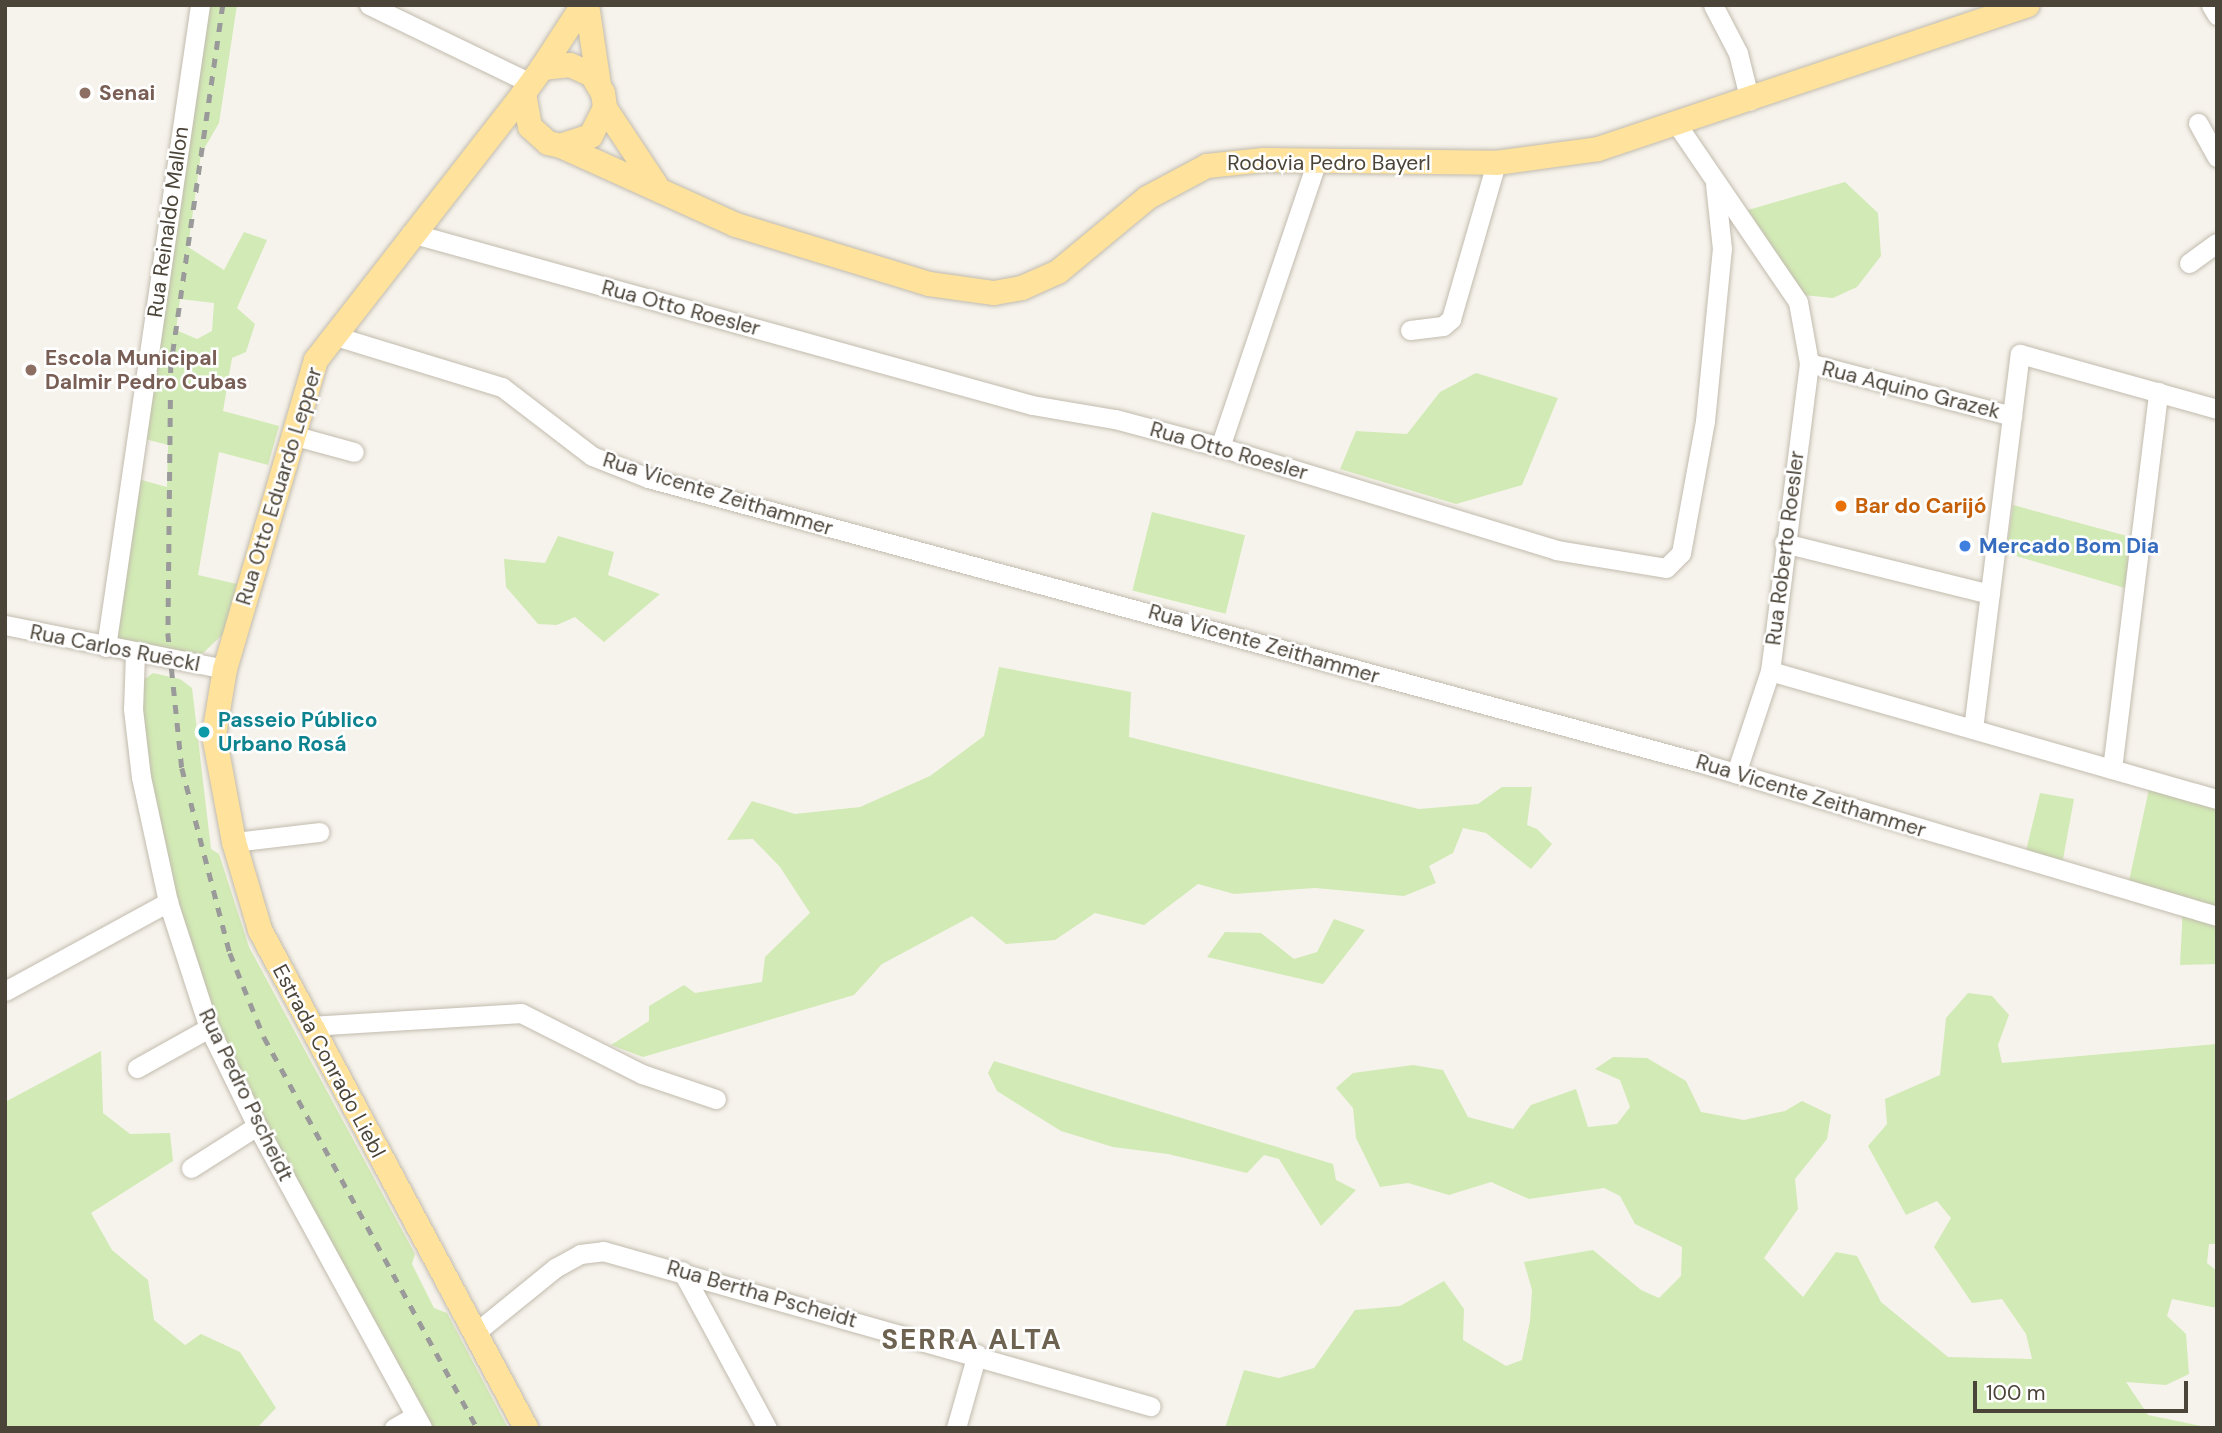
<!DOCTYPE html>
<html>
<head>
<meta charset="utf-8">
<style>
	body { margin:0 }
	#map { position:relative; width:2222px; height:1433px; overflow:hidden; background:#f6f3ec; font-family:"DM Sans",sans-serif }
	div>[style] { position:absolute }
	.green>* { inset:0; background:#d2eab5; transform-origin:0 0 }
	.roads { filter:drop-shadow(0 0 2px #c2bbae) drop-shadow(0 0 2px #c2bbae) }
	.minor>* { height:19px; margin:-9.5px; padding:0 9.5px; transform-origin:9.5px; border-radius:9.5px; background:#fff }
	.major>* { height:24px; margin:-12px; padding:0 12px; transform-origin:12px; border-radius:12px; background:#ffe39c }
	.rail>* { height:4.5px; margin-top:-2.25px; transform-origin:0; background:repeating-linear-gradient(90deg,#9a9a9a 0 9px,transparent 0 18px) }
	.dots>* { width:19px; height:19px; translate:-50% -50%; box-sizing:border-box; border:4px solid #fff; border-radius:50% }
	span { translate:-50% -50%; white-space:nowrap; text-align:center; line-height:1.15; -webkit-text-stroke:5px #fff; paint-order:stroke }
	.education-label { font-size:21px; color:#785e54; font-weight:700 }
	.left { translate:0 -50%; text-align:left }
	.street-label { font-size:21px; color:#4b4439 }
	.food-label { font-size:21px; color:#c56008; font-weight:700 }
	.shop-label { font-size:21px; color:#366cbe; font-weight:700 }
	.culture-label { font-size:21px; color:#0d838f; font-weight:700 }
	.district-label { font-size:28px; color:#6e6250; font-weight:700; letter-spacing:2px }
	.frame { position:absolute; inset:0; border:7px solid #4b4439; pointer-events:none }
	.scale { position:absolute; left:1973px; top:1381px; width:215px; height:32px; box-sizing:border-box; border:4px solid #4b4439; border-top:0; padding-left:9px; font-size:21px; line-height:24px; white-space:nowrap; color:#4b4439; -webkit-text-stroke:5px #fff; paint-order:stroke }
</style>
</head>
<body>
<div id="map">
	<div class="green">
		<div style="clip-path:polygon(evenodd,208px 5px,237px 5px,219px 123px,201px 154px,188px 247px,224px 270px,244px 232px,267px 240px,237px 308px,255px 324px,246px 352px,232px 358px,223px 411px,279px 426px,268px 465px,219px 452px,198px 575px,237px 584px,223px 634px,201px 655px,121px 642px,117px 634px,138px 479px,167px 487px,168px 445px,145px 439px,208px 5px,180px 299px,214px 303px,212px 331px,197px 339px,176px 330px,180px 299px)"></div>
		<div style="clip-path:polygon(1845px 182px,1878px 213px,1881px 256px,1857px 287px,1833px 298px,1803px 295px,1748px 210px)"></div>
		<div style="clip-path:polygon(1476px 373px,1558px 398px,1522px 485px,1456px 504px,1340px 469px,1356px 431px,1407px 434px,1440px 392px)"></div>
		<div style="clip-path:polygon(2013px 505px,2131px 537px,2125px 588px,2006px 553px)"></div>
		<div style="left:1152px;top:512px;width:96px;height:81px;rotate:14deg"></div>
		<div style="clip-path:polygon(558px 536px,614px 552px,608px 575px,660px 594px,604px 642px,575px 617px,557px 625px,538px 624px,506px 587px,504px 559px,545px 563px)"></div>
		<div style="clip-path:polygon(999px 667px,1131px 692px,1129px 737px,1419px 809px,1478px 804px,1502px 787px,1532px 787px,1527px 825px,1537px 829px,1552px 844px,1531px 869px,1486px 833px,1463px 828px,1453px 853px,1429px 866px,1436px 883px,1404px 896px,1315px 888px,1234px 894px,1198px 884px,1144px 925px,1095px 913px,1055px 940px,1006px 944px,972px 916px,882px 964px,854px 995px,643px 1057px,611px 1045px,649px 1021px,649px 1006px,684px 985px,695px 993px,762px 982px,765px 957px,810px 913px,780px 867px,753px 839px,727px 840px,752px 801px,795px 814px,860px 807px,930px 776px,984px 736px)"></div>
		<div style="clip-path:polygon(153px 673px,180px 679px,192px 688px,211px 849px,219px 854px,249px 947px,415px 1254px,412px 1264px,434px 1308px,447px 1313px,508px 1428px,422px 1428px,257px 1126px,179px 939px,135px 686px)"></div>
		<div style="clip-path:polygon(2151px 780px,2217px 799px,2217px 964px,2180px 965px,2183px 906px,2127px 890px)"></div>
		<div style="clip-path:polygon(2040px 793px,2074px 799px,2061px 870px,2024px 859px)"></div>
		<div style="clip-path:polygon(1334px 919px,1365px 930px,1323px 984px,1207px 957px,1225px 932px,1261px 933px,1294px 959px,1317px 952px)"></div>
		<div style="clip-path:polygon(1968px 993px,1992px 996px,2009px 1015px,1998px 1045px,2002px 1063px,2217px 1044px,2217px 1244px,2209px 1244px,2207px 1263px,2217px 1271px,2217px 1308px,2172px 1299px,2167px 1316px,2186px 1334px,2189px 1374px,2166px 1385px,2126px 1382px,2148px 1415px,2211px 1428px,1225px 1428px,1244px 1370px,1279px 1378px,1314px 1368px,1355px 1310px,1400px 1306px,1444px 1281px,1464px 1309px,1463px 1340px,1506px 1366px,1522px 1360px,1530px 1321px,1532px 1290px,1524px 1262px,1593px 1250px,1641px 1290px,1659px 1298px,1681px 1276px,1682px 1247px,1635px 1224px,1620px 1196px,1604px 1188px,1529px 1199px,1491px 1182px,1449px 1195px,1408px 1183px,1380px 1187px,1356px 1138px,1353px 1108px,1336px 1088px,1353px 1073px,1413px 1065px,1443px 1070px,1468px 1117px,1513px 1129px,1531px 1105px,1576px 1089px,1588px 1127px,1617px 1124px,1630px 1107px,1620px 1080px,1595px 1069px,1613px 1057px,1647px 1058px,1686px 1081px,1701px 1112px,1744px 1120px,1785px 1111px,1802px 1101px,1831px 1115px,1827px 1139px,1795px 1179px,1798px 1209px,1764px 1258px,1803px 1297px,1836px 1252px,1857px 1256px,1881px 1302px,1948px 1357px,2032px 1359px,2026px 1334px,2002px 1299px,1972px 1303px,1934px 1247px,1951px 1218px,1937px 1201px,1906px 1215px,1868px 1146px,1887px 1124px,1885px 1099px,1940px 1075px,1946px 1018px)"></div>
		<div style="clip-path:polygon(101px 1051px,103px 1113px,130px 1134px,170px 1133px,173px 1161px,91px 1213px,112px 1250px,148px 1280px,154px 1320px,185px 1345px,201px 1334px,240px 1352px,276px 1408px,257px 1428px,5px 1428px,5px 1102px)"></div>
		<div style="clip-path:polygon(994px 1061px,1333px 1164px,1336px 1180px,1356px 1190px,1321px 1226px,1279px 1159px,1264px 1155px,1247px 1173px,1168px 1154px,1113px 1147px,1061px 1131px,997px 1091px,988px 1073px)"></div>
	</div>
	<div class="roads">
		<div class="minor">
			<div style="left:369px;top:5px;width:179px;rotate:25.8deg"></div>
			<div style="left:1713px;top:5px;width:54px;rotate:62.5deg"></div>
			<div style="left:1738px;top:53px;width:49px;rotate:76deg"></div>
			<div style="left:2211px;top:5px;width:12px;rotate:59deg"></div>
			<div style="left:2198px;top:123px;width:39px;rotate:61deg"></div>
			<div style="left:1678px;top:126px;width:213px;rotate:55.7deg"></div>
			<div style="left:1798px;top:302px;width:62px;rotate:79.8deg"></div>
			<div style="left:1809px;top:363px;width:310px;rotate:97.2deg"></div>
			<div style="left:1770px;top:671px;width:108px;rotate:108.4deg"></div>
			<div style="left:411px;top:233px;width:644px;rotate:15.48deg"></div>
			<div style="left:1032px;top:405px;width:84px;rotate:9.6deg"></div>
			<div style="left:1115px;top:419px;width:109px;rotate:14.9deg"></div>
			<div style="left:1220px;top:447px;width:351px;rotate:17deg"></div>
			<div style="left:1556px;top:550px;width:111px;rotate:9.3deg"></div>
			<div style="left:1666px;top:568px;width:21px;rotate:-45deg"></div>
			<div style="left:1681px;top:553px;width:134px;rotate:-79.7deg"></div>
			<div style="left:1705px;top:421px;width:173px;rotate:-84.4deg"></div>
			<div style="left:1722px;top:249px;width:65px;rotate:-96.1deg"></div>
			<div style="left:2189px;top:263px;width:34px;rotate:-36deg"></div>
			<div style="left:1410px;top:330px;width:33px;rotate:-7deg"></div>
			<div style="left:1443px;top:326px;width:11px;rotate:-41deg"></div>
			<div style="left:1451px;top:319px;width:162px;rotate:-73.9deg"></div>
			<div style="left:332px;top:335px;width:178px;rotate:17deg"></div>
			<div style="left:502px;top:387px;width:113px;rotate:37.5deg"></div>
			<div style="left:592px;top:456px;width:60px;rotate:21.4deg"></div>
			<div style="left:648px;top:478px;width:1088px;rotate:15.14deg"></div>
			<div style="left:1698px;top:762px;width:541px;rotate:16.53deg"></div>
			<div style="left:1809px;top:363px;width:210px;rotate:14.6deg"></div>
			<div style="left:292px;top:435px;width:64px;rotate:15.3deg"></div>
			<div style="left:1220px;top:447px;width:303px;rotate:-71.3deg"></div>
			<div style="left:1784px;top:543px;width:212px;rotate:13.9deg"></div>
			<div style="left:5px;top:625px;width:224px;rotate:11.3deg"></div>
			<div style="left:106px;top:647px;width:649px;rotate:-81.67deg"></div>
			<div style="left:135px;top:653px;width:56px;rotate:92deg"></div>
			<div style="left:133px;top:709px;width:68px;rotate:83.3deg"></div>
			<div style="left:141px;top:777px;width:128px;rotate:77.8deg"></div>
			<div style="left:168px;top:902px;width:133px;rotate:72deg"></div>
			<div style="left:209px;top:1028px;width:109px;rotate:63.9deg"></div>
			<div style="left:257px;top:1126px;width:344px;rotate:61.3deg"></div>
			<div style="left:1770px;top:671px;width:465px;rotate:16deg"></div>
			<div style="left:1973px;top:729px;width:378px;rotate:-82.9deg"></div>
			<div style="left:2020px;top:354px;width:205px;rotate:15.6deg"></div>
			<div style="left:2112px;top:769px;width:380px;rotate:-83deg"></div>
			<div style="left:234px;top:842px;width:86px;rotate:-6.7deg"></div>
			<div style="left:5px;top:991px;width:186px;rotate:-28.6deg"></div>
			<div style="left:311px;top:1026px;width:210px;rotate:-3.5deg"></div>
			<div style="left:521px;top:1013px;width:136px;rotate:26.8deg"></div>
			<div style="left:642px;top:1074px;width:78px;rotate:18.7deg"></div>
			<div style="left:137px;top:1068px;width:82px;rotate:-29.1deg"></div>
			<div style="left:191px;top:1168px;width:78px;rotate:-32.5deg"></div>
			<div style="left:682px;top:1271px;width:179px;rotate:61.6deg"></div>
			<div style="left:475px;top:1333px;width:103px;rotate:-39.1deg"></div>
			<div style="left:555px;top:1268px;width:29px;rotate:-29deg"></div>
			<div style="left:580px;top:1254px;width:23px;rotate:-7deg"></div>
			<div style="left:603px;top:1251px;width:569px;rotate:15.82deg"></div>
			<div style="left:394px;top:1428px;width:24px;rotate:-30deg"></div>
			<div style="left:956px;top:1428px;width:77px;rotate:-74.2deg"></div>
		</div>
		<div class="major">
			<div style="left:587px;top:5px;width:81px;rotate:81.5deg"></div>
			<div style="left:542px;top:68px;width:75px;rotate:-56.9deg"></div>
			<div style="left:524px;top:93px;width:338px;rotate:127.9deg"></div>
			<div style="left:316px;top:360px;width:322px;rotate:106.4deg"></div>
			<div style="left:225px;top:669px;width:67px;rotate:99.5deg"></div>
			<div style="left:214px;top:735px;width:109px;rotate:79.4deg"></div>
			<div style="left:234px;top:842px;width:92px;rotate:73.5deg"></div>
			<div style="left:260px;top:930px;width:565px;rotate:61.89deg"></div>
			<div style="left:605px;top:108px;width:31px;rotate:117deg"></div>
			<div style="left:591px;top:136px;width:32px;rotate:162deg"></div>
			<div style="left:561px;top:146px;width:13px;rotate:-167deg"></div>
			<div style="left:548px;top:143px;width:24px;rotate:-138deg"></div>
			<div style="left:530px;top:127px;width:35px;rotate:-100deg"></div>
			<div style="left:524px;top:93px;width:31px;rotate:-54deg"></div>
			<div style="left:542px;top:68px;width:28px;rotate:-6deg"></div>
			<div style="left:570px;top:65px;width:24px;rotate:24deg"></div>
			<div style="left:592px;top:75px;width:21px;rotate:59deg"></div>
			<div style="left:603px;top:93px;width:15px;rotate:82deg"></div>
			<div style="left:605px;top:108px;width:92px;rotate:56.5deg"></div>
			<div style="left:561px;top:146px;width:192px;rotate:24.3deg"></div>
			<div style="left:736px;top:225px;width:202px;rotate:17deg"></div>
			<div style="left:929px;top:284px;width:66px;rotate:7.9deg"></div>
			<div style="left:994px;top:293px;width:28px;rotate:-10deg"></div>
			<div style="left:1022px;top:288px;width:39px;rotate:-24deg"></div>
			<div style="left:1058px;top:272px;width:116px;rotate:-39.7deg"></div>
			<div style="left:1147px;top:198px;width:68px;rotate:-28.1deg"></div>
			<div style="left:1207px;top:166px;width:57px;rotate:-6deg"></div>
			<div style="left:1264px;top:160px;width:232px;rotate:0.7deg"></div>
			<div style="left:1496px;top:163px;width:103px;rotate:-7.8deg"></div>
			<div style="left:1598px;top:149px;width:453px;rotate:-18.5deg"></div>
		</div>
	</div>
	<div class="rail">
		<div style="left:223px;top:5px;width:363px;rotate:98.2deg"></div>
		<div style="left:171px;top:364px;width:269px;rotate:90.6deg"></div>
		<div style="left:168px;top:633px;width:136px;rotate:84.1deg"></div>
		<div style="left:182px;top:768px;width:191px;rotate:75.5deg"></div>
		<div style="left:230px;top:953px;width:91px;rotate:68deg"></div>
		<div style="left:264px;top:1037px;width:445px;rotate:61.4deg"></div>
	</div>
	<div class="dots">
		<div style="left:85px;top:93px;background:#8d6e63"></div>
		<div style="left:31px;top:370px;background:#8d6e63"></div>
		<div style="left:1841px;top:506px;background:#e8710a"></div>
		<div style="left:1965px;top:546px;background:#3f7fe0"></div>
		<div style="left:204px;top:732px;background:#0f9aa8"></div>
	</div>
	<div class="education-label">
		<span class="left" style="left:99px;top:93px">Senai</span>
		<span class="left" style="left:45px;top:370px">Escola Municipal<br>Dalmir Pedro Cubas</span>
	</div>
	<div class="street-label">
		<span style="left:1329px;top:163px">Rodovia Pedro Bayerl</span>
		<span style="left:168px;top:222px;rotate:-82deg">Rua Reinaldo Mallon</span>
		<span style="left:681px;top:308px;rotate:15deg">Rua Otto Roesler</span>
		<span style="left:1911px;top:390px;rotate:14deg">Rua Aquino Grazek</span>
		<span style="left:1229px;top:451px;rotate:16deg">Rua Otto Roesler</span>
		<span style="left:279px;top:486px;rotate:-73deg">Rua Otto Eduardo Lepper</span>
		<span style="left:718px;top:494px;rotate:17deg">Rua Vicente Zeithammer</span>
		<span style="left:1785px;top:548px;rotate:-83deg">Rua Roberto Roesler</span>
		<span style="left:1264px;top:644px;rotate:16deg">Rua Vicente Zeithammer</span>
		<span style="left:115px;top:648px;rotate:11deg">Rua Carlos Rueckl</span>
		<span style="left:1811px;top:796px;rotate:17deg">Rua Vicente Zeithammer</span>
		<span style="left:329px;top:1061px;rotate:62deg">Estrada Conrado Liebl</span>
		<span style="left:246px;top:1095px;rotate:64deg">Rua Pedro Pscheidt</span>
		<span style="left:762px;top:1294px;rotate:16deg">Rua Bertha Pscheidt</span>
	</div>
	<div class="food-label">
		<span class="left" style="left:1855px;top:506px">Bar do Carijó</span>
	</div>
	<div class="shop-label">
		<span class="left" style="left:1979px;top:546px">Mercado Bom Dia</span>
	</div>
	<div class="culture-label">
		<span class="left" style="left:218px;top:732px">Passeio Público<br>Urbano Rosá</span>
	</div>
	<div class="district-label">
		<span style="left:972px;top:1340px">SERRA ALTA</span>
	</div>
	<div class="frame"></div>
	<div class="scale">100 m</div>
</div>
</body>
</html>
